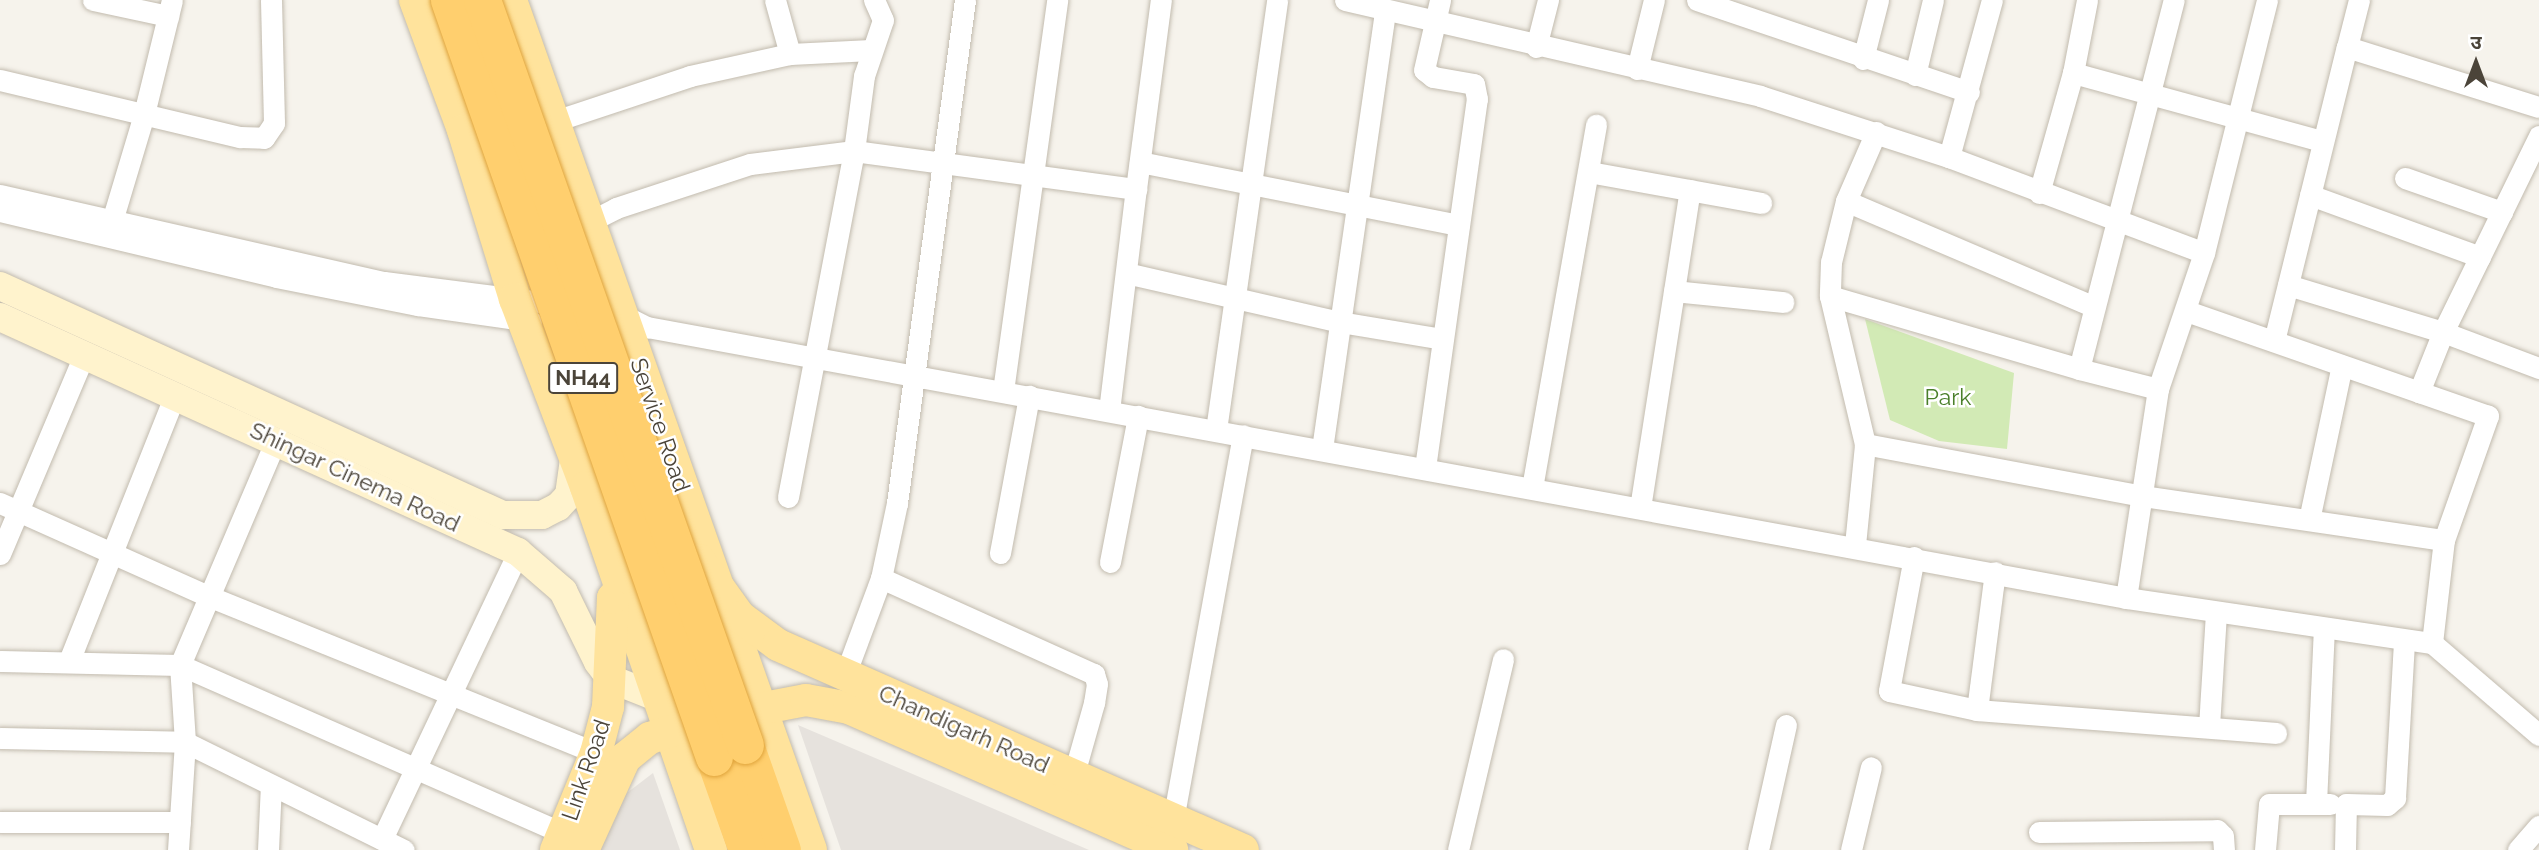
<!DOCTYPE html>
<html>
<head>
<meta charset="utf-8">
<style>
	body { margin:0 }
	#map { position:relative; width:2539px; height:850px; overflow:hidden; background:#f6f3ec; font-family:Raleway,"Noto Sans Devanagari",sans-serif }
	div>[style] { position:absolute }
	.industrial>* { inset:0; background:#e6e2dd }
	.green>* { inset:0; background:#d2eab5 }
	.roads { filter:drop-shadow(0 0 2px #c2bbae) drop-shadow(0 0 2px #c2bbae) }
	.street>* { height:21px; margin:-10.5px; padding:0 10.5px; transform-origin:10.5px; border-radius:10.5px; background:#fff }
	.secondary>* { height:28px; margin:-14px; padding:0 14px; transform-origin:14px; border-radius:14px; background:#fff3cd }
	.primary>* { height:32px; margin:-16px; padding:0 16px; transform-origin:16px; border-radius:16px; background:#ffe39c }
	.highway>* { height:37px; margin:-18.5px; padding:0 18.5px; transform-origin:18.5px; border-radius:18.5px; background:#ffcf6e }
	.bridges { filter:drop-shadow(0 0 2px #e0a43c) drop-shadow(0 0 2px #e0a43c) }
	.highway-bridge>* { height:37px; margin:-18.5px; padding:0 18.5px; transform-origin:18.5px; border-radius:18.5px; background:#ffcf6e }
	span { translate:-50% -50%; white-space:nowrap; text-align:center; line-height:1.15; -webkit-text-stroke:5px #fff; paint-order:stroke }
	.shield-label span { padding:2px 5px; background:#fff; border:2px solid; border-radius:5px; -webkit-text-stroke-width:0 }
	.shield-label { font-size:21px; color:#4b4439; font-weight:700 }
	.park-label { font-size:23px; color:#4a7f2a }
	.street-label { font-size:23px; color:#4b4439 }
	.north { position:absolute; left:2441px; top:28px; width:70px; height:70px; -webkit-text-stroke:5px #fff; paint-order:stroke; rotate:0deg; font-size:19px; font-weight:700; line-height:28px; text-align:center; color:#4b4439 }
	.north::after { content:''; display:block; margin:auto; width:24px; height:32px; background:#4b4439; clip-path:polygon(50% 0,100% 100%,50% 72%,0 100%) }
</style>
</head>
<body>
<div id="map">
	<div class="industrial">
		<div style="clip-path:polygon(798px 725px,950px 790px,1089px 850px,841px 850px)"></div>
		<div style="clip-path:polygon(653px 773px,680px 850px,598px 850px,619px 799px)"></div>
	</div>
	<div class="green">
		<div style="clip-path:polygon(1865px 319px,2014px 373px,2007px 449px,1939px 441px,1890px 420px)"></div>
	</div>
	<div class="roads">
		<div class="street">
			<div style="left:93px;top:0;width:77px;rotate:12deg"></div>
			<div style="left:775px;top:0;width:56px;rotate:74.5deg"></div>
			<div style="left:965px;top:0;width:508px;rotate:97.7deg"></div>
			<div style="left:897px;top:503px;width:77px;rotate:102deg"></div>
			<div style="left:881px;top:578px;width:234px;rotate:24.3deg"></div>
			<div style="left:1094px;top:674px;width:10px;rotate:73deg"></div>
			<div style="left:1097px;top:684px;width:19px;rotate:99deg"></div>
			<div style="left:1094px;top:703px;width:77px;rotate:105.8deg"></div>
			<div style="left:1345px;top:0;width:426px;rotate:13deg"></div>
			<div style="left:1760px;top:96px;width:199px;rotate:17.9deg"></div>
			<div style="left:1949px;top:157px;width:272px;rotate:20.6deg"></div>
			<div style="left:1697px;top:0;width:287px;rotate:18.7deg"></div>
			<div style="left:1536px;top:47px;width:49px;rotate:-75.7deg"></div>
			<div style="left:2347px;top:47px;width:49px;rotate:-75.7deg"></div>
			<div style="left:1863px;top:59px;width:61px;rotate:-75.7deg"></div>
			<div style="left:1637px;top:69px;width:71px;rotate:-76.2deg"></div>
			<div style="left:2073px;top:73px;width:258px;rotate:15.3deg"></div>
			<div style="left:1915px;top:75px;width:77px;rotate:-76.5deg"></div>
			<div style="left:0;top:80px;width:247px;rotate:13.4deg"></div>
			<div style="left:240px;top:137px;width:24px;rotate:2deg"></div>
			<div style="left:264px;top:138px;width:18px;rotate:-56deg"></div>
			<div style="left:274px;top:123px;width:123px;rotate:-91.4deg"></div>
			<div style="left:555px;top:121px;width:142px;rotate:-18.4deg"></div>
			<div style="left:690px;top:76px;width:102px;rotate:-12.4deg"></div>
			<div style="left:790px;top:54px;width:81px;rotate:-2.8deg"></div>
			<div style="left:1876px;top:132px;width:75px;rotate:113.5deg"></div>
			<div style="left:1846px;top:201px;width:63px;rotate:103.8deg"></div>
			<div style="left:1831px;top:262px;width:34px;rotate:92deg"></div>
			<div style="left:1830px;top:296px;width:152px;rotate:76.7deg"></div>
			<div style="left:1865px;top:444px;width:282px;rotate:10.6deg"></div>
			<div style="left:2142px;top:496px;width:305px;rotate:8.3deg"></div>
			<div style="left:2539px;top:136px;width:218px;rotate:116.1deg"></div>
			<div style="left:2443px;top:332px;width:103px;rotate:20.6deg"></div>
			<div style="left:1949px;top:157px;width:163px;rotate:-74.7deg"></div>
			<div style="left:1140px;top:162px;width:325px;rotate:11.2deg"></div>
			<div style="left:1589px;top:172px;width:175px;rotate:10.2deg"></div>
			<div style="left:2405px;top:178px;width:103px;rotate:19.3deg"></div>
			<div style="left:2039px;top:193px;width:125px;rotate:-74.2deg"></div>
			<div style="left:2073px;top:73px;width:74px;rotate:-79.1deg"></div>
			<div style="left:0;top:195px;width:394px;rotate:12.8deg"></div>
			<div style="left:384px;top:282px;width:181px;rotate:7.3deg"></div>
			<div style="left:2310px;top:195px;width:181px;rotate:20deg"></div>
			<div style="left:1846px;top:201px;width:270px;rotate:23.1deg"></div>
			<div style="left:0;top:211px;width:284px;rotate:13.4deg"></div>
			<div style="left:276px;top:277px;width:145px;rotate:11.2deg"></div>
			<div style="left:418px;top:305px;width:114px;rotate:8.1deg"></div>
			<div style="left:589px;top:222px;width:30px;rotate:-27deg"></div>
			<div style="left:616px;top:208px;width:141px;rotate:-18.2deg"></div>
			<div style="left:750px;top:164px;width:105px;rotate:-7.1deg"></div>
			<div style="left:854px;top:151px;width:285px;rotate:7.7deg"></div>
			<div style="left:1136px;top:189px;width:191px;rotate:-82.5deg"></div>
			<div style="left:109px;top:231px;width:122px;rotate:-73.3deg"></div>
			<div style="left:144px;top:114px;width:117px;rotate:-76.2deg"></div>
			<div style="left:1126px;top:273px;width:220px;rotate:12.9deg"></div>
			<div style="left:1340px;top:322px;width:104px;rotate:9.4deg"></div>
			<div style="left:2288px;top:285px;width:162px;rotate:16.9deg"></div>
			<div style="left:2443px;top:332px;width:65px;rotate:111.8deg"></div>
			<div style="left:1674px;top:291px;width:110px;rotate:5.8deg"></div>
			<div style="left:1830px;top:296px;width:259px;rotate:16.3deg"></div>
			<div style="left:617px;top:312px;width:34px;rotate:27deg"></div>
			<div style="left:647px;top:327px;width:1504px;rotate:10.38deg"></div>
			<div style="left:2126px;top:598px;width:309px;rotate:8.4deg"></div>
			<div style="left:2432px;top:643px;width:104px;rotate:-83.4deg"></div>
			<div style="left:2444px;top:540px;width:132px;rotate:-70.5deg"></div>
			<div style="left:2488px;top:416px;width:320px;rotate:-160.8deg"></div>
			<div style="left:2274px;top:341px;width:303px;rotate:-76.1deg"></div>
			<div style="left:2347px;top:47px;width:201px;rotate:17.4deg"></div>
			<div style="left:2158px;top:389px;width:81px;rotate:-165.8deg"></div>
			<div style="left:2079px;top:369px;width:381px;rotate:-75.6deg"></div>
			<div style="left:1003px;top:391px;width:395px;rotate:-82.1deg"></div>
			<div style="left:1109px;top:411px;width:224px;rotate:-83.1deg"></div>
			<div style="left:1216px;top:430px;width:434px;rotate:-81.9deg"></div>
			<div style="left:1322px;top:449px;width:443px;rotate:-81.8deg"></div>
			<div style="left:1425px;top:468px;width:373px;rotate:-82deg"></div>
			<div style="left:1477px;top:99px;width:15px;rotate:-101deg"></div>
			<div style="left:1474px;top:84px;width:42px;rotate:-170.3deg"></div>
			<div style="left:1433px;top:77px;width:11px;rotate:-142deg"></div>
			<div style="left:1424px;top:70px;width:72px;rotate:-77.1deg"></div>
			<div style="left:1532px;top:488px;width:369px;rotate:-80deg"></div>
			<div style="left:788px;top:497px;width:352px;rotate:-79.2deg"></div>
			<div style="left:854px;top:151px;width:76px;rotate:-82.4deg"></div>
			<div style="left:864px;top:76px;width:59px;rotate:-71.3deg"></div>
			<div style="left:883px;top:20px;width:22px;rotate:-114deg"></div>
			<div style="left:0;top:503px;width:228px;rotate:24.1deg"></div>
			<div style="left:208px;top:596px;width:419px;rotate:22deg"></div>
			<div style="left:1640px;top:508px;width:322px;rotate:-81.1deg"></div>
			<div style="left:2309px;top:520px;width:158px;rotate:-78deg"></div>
			<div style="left:1855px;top:545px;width:101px;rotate:-84.3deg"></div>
			<div style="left:1000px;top:553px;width:160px;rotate:-79.5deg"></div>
			<div style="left:0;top:554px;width:216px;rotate:-67.1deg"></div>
			<div style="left:1914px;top:557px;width:136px;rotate:100.6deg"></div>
			<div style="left:1889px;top:691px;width:90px;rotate:12.2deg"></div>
			<div style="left:1977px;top:710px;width:300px;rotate:4.4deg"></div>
			<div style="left:1110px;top:562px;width:149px;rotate:-79.1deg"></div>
			<div style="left:2126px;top:598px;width:211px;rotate:-81.3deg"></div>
			<div style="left:2158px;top:389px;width:144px;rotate:-71.3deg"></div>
			<div style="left:2204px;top:253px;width:261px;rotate:-76deg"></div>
			<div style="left:2432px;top:643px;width:141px;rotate:40.7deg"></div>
			<div style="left:0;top:661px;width:180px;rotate:1.3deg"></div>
			<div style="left:180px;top:665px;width:245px;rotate:-66.9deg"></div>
			<div style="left:69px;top:661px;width:286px;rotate:-68.3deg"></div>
			<div style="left:845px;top:675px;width:103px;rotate:-69.6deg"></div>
			<div style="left:1977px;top:710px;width:139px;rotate:-82.6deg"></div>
			<div style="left:2209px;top:727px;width:115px;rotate:-86.5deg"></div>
			<div style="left:0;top:738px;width:185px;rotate:1.2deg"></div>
			<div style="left:185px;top:742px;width:244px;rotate:26.3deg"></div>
			<div style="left:2316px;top:803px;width:174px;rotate:-87.4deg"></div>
			<div style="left:1173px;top:820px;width:391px;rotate:-79.7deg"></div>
			<div style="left:0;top:822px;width:180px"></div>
			<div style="left:2039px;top:832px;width:178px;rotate:-0.6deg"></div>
			<div style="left:2217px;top:830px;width:8px;rotate:45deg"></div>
			<div style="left:2223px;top:836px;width:14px;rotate:86deg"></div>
			<div style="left:382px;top:839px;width:318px;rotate:-64.6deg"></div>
			<div style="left:178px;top:850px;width:108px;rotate:-86.3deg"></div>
			<div style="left:185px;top:742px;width:77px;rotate:-93.7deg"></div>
			<div style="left:180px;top:665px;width:418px;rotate:23.7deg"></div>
			<div style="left:268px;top:850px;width:65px;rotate:-87.4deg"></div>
			<div style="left:1458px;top:850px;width:196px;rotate:-76.7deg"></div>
			<div style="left:1758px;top:850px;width:128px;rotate:-77.4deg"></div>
			<div style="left:1851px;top:850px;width:85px;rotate:-76.5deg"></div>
			<div style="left:2265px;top:850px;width:46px;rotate:-85deg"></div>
			<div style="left:2269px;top:804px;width:61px"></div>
			<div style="left:2345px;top:850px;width:46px;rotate:-88.8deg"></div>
			<div style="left:2346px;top:804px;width:41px;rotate:1.4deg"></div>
			<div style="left:2387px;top:805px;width:11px;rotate:-41deg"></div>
			<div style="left:2395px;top:798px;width:158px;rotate:-86.7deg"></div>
			<div style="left:2518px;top:850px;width:32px;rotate:-49deg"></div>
		</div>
		<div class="secondary">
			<div style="left:0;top:286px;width:553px;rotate:24.48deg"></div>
			<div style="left:503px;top:515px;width:39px"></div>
			<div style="left:542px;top:515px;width:18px;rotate:-27deg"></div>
			<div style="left:558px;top:507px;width:16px;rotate:-47deg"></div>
			<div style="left:569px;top:495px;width:35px;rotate:-82deg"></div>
			<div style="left:0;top:317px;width:569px;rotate:24.4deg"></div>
			<div style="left:518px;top:552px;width:60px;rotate:40.9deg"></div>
			<div style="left:563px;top:591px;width:79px;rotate:63.8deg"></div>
			<div style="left:598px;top:662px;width:21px;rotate:53deg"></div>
			<div style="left:611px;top:679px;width:48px;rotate:21.8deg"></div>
		</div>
		<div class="primary">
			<div style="left:415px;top:0;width:139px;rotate:69.7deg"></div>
			<div style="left:463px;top:130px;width:177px;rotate:72.9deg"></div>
			<div style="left:515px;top:299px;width:201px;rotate:69.3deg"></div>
			<div style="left:586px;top:487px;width:384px;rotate:71deg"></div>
			<div style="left:511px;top:0;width:901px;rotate:70.56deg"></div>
			<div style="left:743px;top:712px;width:64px;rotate:-10.8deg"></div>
			<div style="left:806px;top:700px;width:44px;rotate:10.5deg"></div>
			<div style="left:849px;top:708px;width:353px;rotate:23.7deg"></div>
			<div style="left:556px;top:850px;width:105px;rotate:-67.6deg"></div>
			<div style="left:596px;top:753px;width:48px;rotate:-75.4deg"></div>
			<div style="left:608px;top:707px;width:109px;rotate:-87.4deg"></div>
			<div style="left:613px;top:598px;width:26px;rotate:-51deg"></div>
			<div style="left:629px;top:578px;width:61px;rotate:-19deg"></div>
			<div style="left:687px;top:558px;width:12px;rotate:9deg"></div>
			<div style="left:699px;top:560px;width:70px;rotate:54.3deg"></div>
			<div style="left:740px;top:617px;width:47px;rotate:36.4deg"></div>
			<div style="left:778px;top:645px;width:508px;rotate:23.79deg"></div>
			<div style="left:583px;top:850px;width:101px;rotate:-65.5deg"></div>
			<div style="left:625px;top:758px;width:32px;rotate:-39deg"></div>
			<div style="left:650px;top:738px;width:38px;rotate:-18deg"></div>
		</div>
		<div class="highway">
			<div style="left:745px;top:745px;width:111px;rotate:70.6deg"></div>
			<div style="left:714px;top:757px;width:99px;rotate:70.5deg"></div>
		</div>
	</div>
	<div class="bridges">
		<div class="highway-bridge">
			<div style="left:449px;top:0;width:802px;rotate:70.71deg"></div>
			<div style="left:482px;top:0;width:790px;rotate:70.56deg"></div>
		</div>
	</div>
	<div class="shield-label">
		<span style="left:583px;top:378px">NH44</span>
	</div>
	<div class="park-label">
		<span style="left:1948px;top:397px">Park</span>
	</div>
	<div class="street-label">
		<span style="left:660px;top:425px;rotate:71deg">Service Road</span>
		<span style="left:355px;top:477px;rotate:25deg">Shingar Cinema Road</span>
		<span style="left:964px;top:729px;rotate:24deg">Chandigarh Road</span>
		<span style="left:586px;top:770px;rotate:-71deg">Link Road</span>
	</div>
	<div class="north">उ</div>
</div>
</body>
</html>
